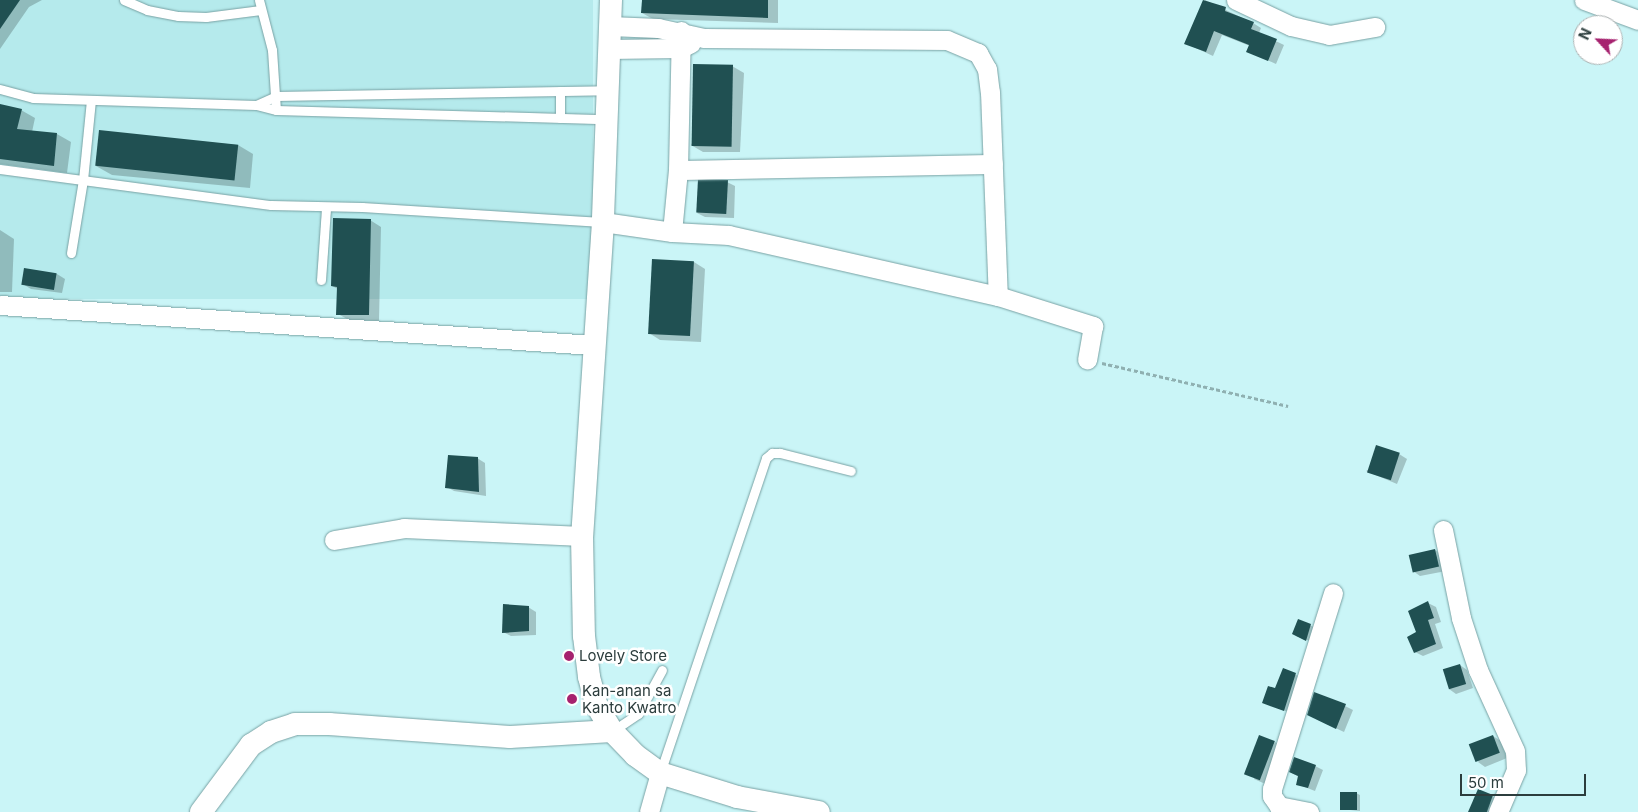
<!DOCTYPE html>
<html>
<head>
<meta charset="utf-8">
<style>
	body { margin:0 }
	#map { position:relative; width:1638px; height:812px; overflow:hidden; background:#caf5f7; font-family:Inter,sans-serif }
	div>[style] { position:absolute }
	.built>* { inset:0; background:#b5eaec; transform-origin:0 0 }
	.shadow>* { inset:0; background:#0003 }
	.building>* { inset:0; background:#205052; transform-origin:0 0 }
	.path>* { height:3px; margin-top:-1.5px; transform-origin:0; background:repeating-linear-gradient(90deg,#8fb0b1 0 4px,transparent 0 6.5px) }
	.roads { filter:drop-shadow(0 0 1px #78a1a3) drop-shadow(0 0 1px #78a1a3) }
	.service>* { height:9px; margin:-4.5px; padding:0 4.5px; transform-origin:4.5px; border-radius:4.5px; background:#fff }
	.minor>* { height:19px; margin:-9.5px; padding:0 9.5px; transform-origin:9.5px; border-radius:9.5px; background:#fff }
	.tertiary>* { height:22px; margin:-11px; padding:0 11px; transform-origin:11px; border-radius:11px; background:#fff }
	.dots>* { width:14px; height:14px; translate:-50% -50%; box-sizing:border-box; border:2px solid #fff; border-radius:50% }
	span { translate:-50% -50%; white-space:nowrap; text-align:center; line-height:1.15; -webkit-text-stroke:5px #fff; paint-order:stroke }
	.poi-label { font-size:15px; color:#2c3d3d }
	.left { translate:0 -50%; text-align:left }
	.north { position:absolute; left:1573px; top:15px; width:50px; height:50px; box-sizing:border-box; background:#fff; border:1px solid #abb1b1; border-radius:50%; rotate:295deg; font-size:14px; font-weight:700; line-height:20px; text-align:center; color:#2c3d3d }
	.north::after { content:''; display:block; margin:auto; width:18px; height:22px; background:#a6226f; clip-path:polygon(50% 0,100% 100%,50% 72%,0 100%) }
	.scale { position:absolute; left:1460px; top:774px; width:126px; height:22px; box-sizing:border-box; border:2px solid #2c3d3d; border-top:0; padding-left:6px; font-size:15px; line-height:18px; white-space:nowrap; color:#2c3d3d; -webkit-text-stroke:4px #fff; paint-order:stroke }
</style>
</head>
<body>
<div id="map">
	<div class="built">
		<div style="left:0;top:0;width:593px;height:299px"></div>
	</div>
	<div class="shadow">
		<div style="clip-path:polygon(0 0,42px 0,29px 7px,0 49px)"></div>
		<div style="clip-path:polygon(643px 0,778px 0,778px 23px,653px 19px,642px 13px)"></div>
		<div style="clip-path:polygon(1205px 0,1253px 23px,1261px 28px,1259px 33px,1284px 45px,1276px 64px,1248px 51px,1250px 46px,1222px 35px,1213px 56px,1185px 43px)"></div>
		<div style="clip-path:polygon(732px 66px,744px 73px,740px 152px,703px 152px,691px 145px)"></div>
		<div style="clip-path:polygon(0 105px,21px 110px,35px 118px,32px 132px,57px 134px,71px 142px,67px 173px,0 164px)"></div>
		<div style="clip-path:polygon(100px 132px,238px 145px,253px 154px,250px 188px,112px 175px,96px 166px)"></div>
		<div style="clip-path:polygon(727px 182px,735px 186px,734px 218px,705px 217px,697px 213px)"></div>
		<div style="clip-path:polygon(370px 220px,381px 227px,379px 321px,349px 320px,338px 314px,338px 289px,332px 286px)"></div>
		<div style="clip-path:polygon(0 230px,14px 239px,12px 292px,0 292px)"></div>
		<div style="clip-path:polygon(694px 262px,705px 269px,701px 342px,660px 340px,649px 333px)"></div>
		<div style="clip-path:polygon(25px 269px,57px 274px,65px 279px,62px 293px,31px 289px,23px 284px)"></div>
		<div style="clip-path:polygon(1399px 454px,1407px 459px,1397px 484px,1366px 471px)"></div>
		<div style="clip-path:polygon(477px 458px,485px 463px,486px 496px,454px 491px,447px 487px)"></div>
		<div style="clip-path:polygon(1435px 550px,1443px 555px,1446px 571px,1420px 576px,1413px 571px)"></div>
		<div style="clip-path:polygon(1428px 603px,1436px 607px,1441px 622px,1435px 624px,1443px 648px,1423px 656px,1415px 652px)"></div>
		<div style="clip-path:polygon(528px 607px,536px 612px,536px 635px,511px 636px,503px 632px)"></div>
		<div style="clip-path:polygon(1299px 621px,1314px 627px,1310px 641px,1296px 636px)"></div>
		<div style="clip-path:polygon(1460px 665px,1467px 670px,1473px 688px,1456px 694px,1449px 689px)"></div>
		<div style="clip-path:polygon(1284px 669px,1302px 678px,1291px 713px,1264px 703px,1276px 689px)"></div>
		<div style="clip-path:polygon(1345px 706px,1353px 710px,1344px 732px,1316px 719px)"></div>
		<div style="clip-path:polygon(1493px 736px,1501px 741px,1507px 758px,1485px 767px,1478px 762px)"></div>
		<div style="clip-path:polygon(1275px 742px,1282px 746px,1270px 786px,1254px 779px)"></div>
		<div style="clip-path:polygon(1315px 766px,1323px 770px,1315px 791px,1297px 784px,1299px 777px,1290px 772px)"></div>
		<div style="clip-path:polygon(1356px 793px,1360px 795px,1360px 811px,1340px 809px)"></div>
		<div style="clip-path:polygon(1492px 796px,1500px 801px,1496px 812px,1474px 812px)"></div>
	</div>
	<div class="building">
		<div style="clip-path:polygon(0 0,20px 0,0 29px)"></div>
		<div style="clip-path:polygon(642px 0,768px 0,768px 18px,641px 13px)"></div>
		<div style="clip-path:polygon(1203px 0,1226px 7px,1225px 11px,1254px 22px,1251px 29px,1277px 39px,1268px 61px,1246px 52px,1249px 45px,1214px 31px,1206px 52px,1184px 44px)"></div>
		<div style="left:693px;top:64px;width:40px;height:82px;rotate:1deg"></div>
		<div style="clip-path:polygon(0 104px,22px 109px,17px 129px,57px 133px,54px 166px,0 159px)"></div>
		<div style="left:99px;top:130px;width:140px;height:36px;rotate:6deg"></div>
		<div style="left:728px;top:180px;width:34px;height:30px;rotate:93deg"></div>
		<div style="clip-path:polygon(333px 218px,371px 219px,369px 315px,336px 315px,337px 287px,331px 286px)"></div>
		<div style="left:652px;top:259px;width:42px;height:75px;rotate:3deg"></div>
		<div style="left:24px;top:268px;width:33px;height:17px;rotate:9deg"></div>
		<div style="left:1376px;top:445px;width:25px;height:29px;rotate:18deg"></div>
		<div style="clip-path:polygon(448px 455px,478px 457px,479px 492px,445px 488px)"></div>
		<div style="left:1435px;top:549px;width:18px;height:27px;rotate:77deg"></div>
		<div style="clip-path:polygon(1428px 601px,1434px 618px,1428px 620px,1436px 644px,1414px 653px,1407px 637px,1416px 632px,1408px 611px)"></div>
		<div style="clip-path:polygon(503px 604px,529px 606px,529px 631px,502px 633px)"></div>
		<div style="clip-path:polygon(1298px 619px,1311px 624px,1306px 641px,1292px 634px)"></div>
		<div style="left:1460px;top:664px;width:21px;height:18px;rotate:73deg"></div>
		<div style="clip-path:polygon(1283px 668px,1296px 673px,1284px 711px,1262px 703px,1268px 686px,1275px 688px)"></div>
		<div style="clip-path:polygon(1314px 692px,1346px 704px,1336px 729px,1307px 715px)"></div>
		<div style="left:1259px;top:735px;width:17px;height:42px;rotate:21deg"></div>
		<div style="left:1493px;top:735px;width:19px;height:26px;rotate:69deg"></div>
		<div style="clip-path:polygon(1294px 757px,1316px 765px,1308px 788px,1296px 785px,1298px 776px,1289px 772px)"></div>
		<div style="clip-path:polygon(1478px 789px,1493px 795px,1487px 812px,1468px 812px)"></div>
		<div style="left:1340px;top:792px;width:17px;height:18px"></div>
	</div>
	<div class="path">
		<div style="left:1102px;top:363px;width:191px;rotate:13deg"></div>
	</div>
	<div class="roads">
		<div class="service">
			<div style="left:124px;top:0;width:25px;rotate:23deg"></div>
			<div style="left:147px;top:10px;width:32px;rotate:11deg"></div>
			<div style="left:178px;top:16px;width:28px;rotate:2deg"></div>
			<div style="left:206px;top:17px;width:55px;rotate:-7.3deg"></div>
			<div style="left:259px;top:0;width:52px;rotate:75.4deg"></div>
			<div style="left:272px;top:50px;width:60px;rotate:86.2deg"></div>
			<div style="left:0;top:89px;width:34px;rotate:15deg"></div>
			<div style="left:33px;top:98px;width:223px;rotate:1.8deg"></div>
			<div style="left:256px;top:105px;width:21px;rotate:14deg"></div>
			<div style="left:276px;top:110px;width:329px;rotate:1.6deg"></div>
			<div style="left:560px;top:91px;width:27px;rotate:90deg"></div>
			<div style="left:256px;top:105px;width:22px;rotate:-24deg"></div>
			<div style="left:276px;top:96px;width:331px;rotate:-1deg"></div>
			<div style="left:0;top:169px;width:273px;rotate:7.6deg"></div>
			<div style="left:271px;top:205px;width:91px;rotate:1.3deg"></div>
			<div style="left:362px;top:207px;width:240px;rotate:3.6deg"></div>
			<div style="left:71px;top:253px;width:74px;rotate:-80.7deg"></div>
			<div style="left:83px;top:180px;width:80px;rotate:-84.3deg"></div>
			<div style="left:321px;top:280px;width:72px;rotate:-86deg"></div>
			<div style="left:614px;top:730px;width:29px;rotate:-34deg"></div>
			<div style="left:638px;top:714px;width:50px;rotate:-61.4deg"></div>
			<div style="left:660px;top:773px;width:332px;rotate:-71.4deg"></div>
			<div style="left:766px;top:458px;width:8px;rotate:-40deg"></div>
			<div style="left:772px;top:453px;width:8px"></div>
			<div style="left:780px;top:453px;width:73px;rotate:14.2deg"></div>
		</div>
		<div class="minor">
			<div style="left:1236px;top:0;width:61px;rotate:25.3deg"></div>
			<div style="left:1291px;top:26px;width:39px;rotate:13deg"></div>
			<div style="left:1329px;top:35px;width:47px;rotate:-9.9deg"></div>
			<div style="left:1584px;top:0;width:58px;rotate:20.3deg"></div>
			<div style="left:610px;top:26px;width:48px;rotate:2.4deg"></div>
			<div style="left:658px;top:28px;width:47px;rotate:12.3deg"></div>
			<div style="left:704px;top:38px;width:243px;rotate:0.5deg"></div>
			<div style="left:947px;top:40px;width:34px;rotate:23deg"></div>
			<div style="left:978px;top:53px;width:18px;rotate:61deg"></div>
			<div style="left:987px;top:69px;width:23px;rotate:83deg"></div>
			<div style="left:990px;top:92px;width:204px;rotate:87.8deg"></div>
			<div style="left:609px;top:49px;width:72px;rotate:-0.8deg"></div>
			<div style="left:681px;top:48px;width:11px;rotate:-27deg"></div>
			<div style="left:678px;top:170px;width:315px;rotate:-1.1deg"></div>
			<div style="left:603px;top:222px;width:70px;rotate:8.2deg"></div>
			<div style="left:672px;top:232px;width:57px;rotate:3deg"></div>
			<div style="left:729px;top:235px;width:276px;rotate:12.8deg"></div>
			<div style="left:998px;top:296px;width:100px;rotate:17.5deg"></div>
			<div style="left:1093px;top:326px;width:34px;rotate:100deg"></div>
			<div style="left:672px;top:232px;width:62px;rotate:-84.5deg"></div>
			<div style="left:678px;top:170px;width:139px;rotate:-88.8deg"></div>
			<div style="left:0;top:305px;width:594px;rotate:3.86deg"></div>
			<div style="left:1443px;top:530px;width:90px;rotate:78.4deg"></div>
			<div style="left:1461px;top:618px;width:55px;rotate:71.9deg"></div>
			<div style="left:1478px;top:670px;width:89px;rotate:65.4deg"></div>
			<div style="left:1515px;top:751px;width:19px;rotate:87deg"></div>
			<div style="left:1516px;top:770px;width:46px;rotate:113.2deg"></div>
			<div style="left:334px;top:540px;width:71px;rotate:-9.7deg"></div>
			<div style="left:404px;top:528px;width:178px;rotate:2.6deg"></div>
			<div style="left:649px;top:812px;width:41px;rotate:-74.2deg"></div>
			<div style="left:1309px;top:812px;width:31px;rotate:-169deg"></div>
			<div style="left:1279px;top:806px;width:12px;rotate:-125deg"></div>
			<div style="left:1272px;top:796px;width:7px;rotate:-90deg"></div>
			<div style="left:1272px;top:789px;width:205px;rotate:-72.7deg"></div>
		</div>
		<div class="tertiary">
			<div style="left:611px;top:0;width:222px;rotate:92.1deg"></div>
			<div style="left:603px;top:222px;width:315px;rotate:93.8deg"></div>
			<div style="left:582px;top:536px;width:100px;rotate:88.9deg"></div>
			<div style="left:584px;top:636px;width:41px;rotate:83deg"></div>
			<div style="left:589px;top:677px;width:30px;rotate:75deg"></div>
			<div style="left:597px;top:706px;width:29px;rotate:59deg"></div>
			<div style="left:612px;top:731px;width:33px;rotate:46deg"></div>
			<div style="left:635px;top:755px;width:31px;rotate:36deg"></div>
			<div style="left:660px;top:773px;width:81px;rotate:17.3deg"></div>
			<div style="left:737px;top:797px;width:83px;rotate:10.4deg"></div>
			<div style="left:201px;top:812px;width:84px;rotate:-53.3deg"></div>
			<div style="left:251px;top:745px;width:24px;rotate:-33deg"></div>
			<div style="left:271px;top:732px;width:25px;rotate:-18deg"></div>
			<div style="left:295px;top:724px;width:34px"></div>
			<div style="left:329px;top:724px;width:181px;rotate:4.1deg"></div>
			<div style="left:510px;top:737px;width:102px;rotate:-3.4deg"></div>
		</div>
	</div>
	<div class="dots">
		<div style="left:569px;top:656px;background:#a6226f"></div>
		<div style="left:572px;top:699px;background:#a6226f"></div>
	</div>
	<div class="poi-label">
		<span class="left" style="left:579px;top:656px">Lovely Store</span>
		<span class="left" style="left:582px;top:699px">Kan-anan sa<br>Kanto Kwatro</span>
	</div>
	<div class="north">N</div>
	<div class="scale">50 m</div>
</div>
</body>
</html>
